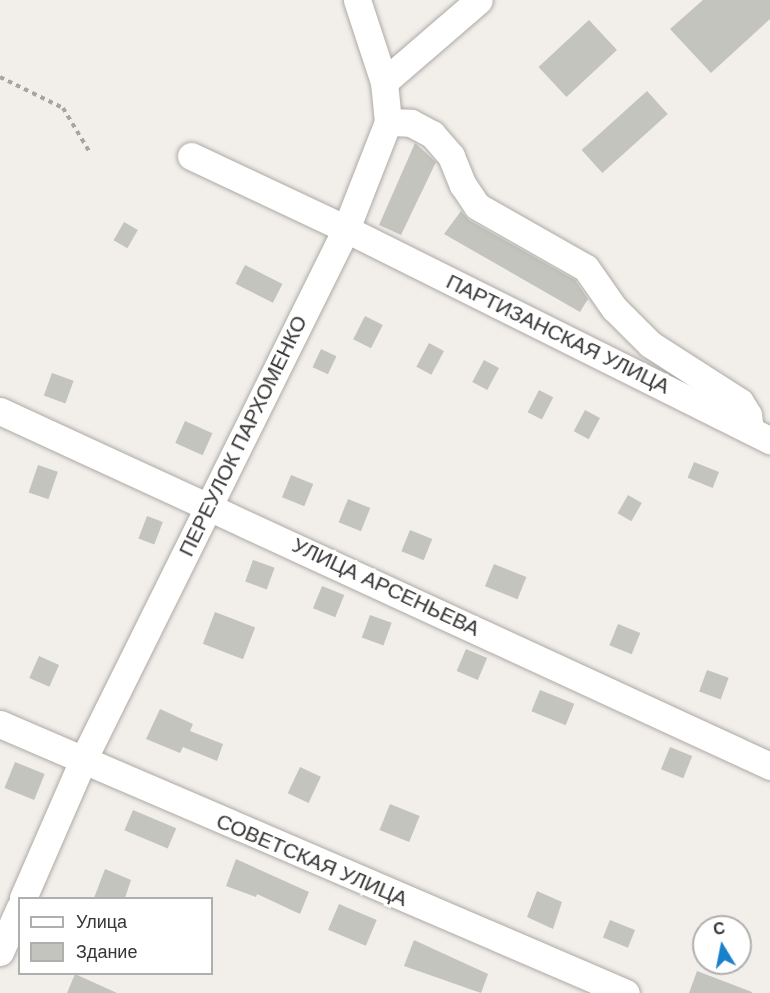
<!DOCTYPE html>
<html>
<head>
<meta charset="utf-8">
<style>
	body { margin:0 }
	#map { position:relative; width:770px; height:993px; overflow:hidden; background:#f2efea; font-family:Helvetica,sans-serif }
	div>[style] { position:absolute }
	.building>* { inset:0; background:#c3c4be; transform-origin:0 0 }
	.path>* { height:4px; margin-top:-2px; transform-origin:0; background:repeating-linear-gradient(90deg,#a7a5a1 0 4.5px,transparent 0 9px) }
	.roads { filter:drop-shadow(0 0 2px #adaaa5) drop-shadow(0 0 2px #adaaa5) }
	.minor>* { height:27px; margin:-13.5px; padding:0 13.5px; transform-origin:13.5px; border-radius:13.5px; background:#fff }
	span { translate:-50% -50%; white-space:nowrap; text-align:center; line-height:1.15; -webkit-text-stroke:6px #fff; paint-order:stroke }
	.street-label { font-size:21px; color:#373634 }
	.legend { position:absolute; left:18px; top:897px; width:195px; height:78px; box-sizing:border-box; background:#fff; border:2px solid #afafae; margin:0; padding:8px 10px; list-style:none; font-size:18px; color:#373634 }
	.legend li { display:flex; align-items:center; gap:12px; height:30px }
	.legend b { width:30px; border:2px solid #afafae }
	.north { position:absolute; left:692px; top:915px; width:60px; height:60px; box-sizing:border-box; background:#fff; border:2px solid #afafae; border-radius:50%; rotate:350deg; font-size:16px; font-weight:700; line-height:24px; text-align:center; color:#373634 }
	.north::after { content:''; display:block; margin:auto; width:21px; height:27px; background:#1981cb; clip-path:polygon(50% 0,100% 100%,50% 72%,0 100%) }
</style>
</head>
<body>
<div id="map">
	<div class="building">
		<div style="clip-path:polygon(703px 0,770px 0,770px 19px,711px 73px,670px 29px)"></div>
		<div style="left:589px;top:20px;width:41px;height:69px;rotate:47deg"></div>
		<div style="left:647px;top:91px;width:31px;height:88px;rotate:48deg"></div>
		<div style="clip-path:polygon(415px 143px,436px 162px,401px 235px,379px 225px)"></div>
		<div style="clip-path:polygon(461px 211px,469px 220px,575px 280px,588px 299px,580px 312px,444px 234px)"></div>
		<div style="left:124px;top:222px;width:16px;height:21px;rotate:30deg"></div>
		<div style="left:245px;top:265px;width:42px;height:21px;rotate:27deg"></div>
		<div style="left:365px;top:316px;width:20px;height:26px;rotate:27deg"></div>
		<div style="left:429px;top:343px;width:17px;height:27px;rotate:28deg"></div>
		<div style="left:321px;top:349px;width:17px;height:20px;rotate:25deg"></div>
		<div style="left:484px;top:360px;width:17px;height:25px;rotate:28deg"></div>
		<div style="left:52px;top:373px;width:23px;height:24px;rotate:20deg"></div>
		<div style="left:539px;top:390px;width:16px;height:25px;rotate:27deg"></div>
		<div style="left:585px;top:410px;width:17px;height:24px;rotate:28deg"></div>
		<div style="left:185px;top:421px;width:30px;height:24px;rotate:24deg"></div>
		<div style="left:694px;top:462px;width:27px;height:17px;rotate:22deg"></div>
		<div style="left:38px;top:465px;width:21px;height:29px;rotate:19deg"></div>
		<div style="left:291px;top:475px;width:24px;height:24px;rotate:22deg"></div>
		<div style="left:628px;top:495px;width:16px;height:21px;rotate:30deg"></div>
		<div style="left:348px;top:499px;width:24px;height:25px;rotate:22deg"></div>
		<div style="left:147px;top:516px;width:17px;height:24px;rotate:21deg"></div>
		<div style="left:410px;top:530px;width:24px;height:23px;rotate:22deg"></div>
		<div style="left:253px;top:560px;width:23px;height:23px;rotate:20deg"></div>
		<div style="left:494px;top:564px;width:35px;height:24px;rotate:22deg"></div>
		<div style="left:322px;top:586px;width:24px;height:24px;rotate:22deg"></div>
		<div style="left:215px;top:612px;width:43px;height:34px;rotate:21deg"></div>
		<div style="left:370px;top:615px;width:23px;height:24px;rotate:20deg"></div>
		<div style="left:618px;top:624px;width:24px;height:23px;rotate:22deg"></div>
		<div style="left:466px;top:649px;width:23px;height:24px;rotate:23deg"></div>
		<div style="left:39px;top:656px;width:22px;height:24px;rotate:24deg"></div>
		<div style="left:707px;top:670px;width:23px;height:23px;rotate:20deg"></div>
		<div style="left:540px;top:690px;width:37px;height:23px;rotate:22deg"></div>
		<div style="clip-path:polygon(160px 709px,193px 724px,190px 731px,223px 744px,217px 761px,183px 747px,180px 753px,146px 739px)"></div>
		<div style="left:670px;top:747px;width:24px;height:24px;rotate:22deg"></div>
		<div style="left:15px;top:762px;width:32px;height:28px;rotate:22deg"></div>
		<div style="left:300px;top:767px;width:23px;height:29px;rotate:25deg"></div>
		<div style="left:390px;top:804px;width:32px;height:28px;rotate:22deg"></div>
		<div style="left:133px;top:810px;width:47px;height:22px;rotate:23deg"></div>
		<div style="clip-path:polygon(236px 859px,309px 892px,300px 914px,257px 894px,256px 897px,226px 886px)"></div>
		<div style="clip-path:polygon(105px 869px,131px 880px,125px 898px,94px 898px)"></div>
		<div style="clip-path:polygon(537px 891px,562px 902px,553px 929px,527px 917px)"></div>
		<div style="left:339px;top:904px;width:41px;height:28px;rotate:23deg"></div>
		<div style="left:610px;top:920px;width:27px;height:19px;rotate:22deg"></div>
		<div style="clip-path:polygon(414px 940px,488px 974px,481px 993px,404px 966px)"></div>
		<div style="clip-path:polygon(697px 971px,752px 992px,752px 993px,689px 993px)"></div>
		<div style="clip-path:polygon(75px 974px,117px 993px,67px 993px)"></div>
	</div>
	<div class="path">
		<div style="left:0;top:77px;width:70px;rotate:26.2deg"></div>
		<div style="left:63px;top:108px;width:50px;rotate:58.8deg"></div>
	</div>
	<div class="roads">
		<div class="minor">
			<div style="left:357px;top:0;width:86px;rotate:71.8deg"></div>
			<div style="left:388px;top:122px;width:23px;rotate:2deg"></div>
			<div style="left:411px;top:123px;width:24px;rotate:28deg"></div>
			<div style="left:432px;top:134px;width:29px;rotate:49deg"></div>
			<div style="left:451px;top:156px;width:31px;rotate:68deg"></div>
			<div style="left:463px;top:185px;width:25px;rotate:56deg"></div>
			<div style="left:477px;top:206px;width:125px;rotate:29.6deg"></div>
			<div style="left:586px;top:268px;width:49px;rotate:55deg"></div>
			<div style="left:614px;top:308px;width:51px;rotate:45deg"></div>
			<div style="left:650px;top:344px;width:107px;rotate:32.8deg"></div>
			<div style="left:740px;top:402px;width:15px;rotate:58deg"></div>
			<div style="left:748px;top:415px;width:15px;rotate:82deg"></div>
			<div style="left:191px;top:156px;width:171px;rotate:25.2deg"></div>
			<div style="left:346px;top:229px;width:474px;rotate:26.5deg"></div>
			<div style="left:0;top:411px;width:848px;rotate:24.75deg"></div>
			<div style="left:0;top:724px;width:681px;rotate:23.25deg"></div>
			<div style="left:23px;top:898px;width:148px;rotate:-66.5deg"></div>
			<div style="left:82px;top:762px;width:595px;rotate:-63.65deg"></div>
			<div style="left:346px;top:229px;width:115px;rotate:-68.6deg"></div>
			<div style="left:388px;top:122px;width:40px;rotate:-95.7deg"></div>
			<div style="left:384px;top:82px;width:125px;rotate:-40.8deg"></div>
			<div style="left:0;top:952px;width:49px;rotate:-66deg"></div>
		</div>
	</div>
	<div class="street-label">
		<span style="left:558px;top:334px;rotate:26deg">ПАРТИЗАНСКАЯ УЛИЦА</span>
		<span style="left:243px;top:436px;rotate:-64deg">ПЕРЕУЛОК ПАРХОМЕНКО</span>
		<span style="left:386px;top:587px;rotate:25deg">УЛИЦА АРСЕНЬЕВА</span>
		<span style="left:312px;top:860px;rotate:23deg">СОВЕТСКАЯ УЛИЦА</span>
	</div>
	<ul class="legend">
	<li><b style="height:8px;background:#fff"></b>Улица</li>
	<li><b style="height:16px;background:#c3c4be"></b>Здание</li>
	</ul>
	<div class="north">С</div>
</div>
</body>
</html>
